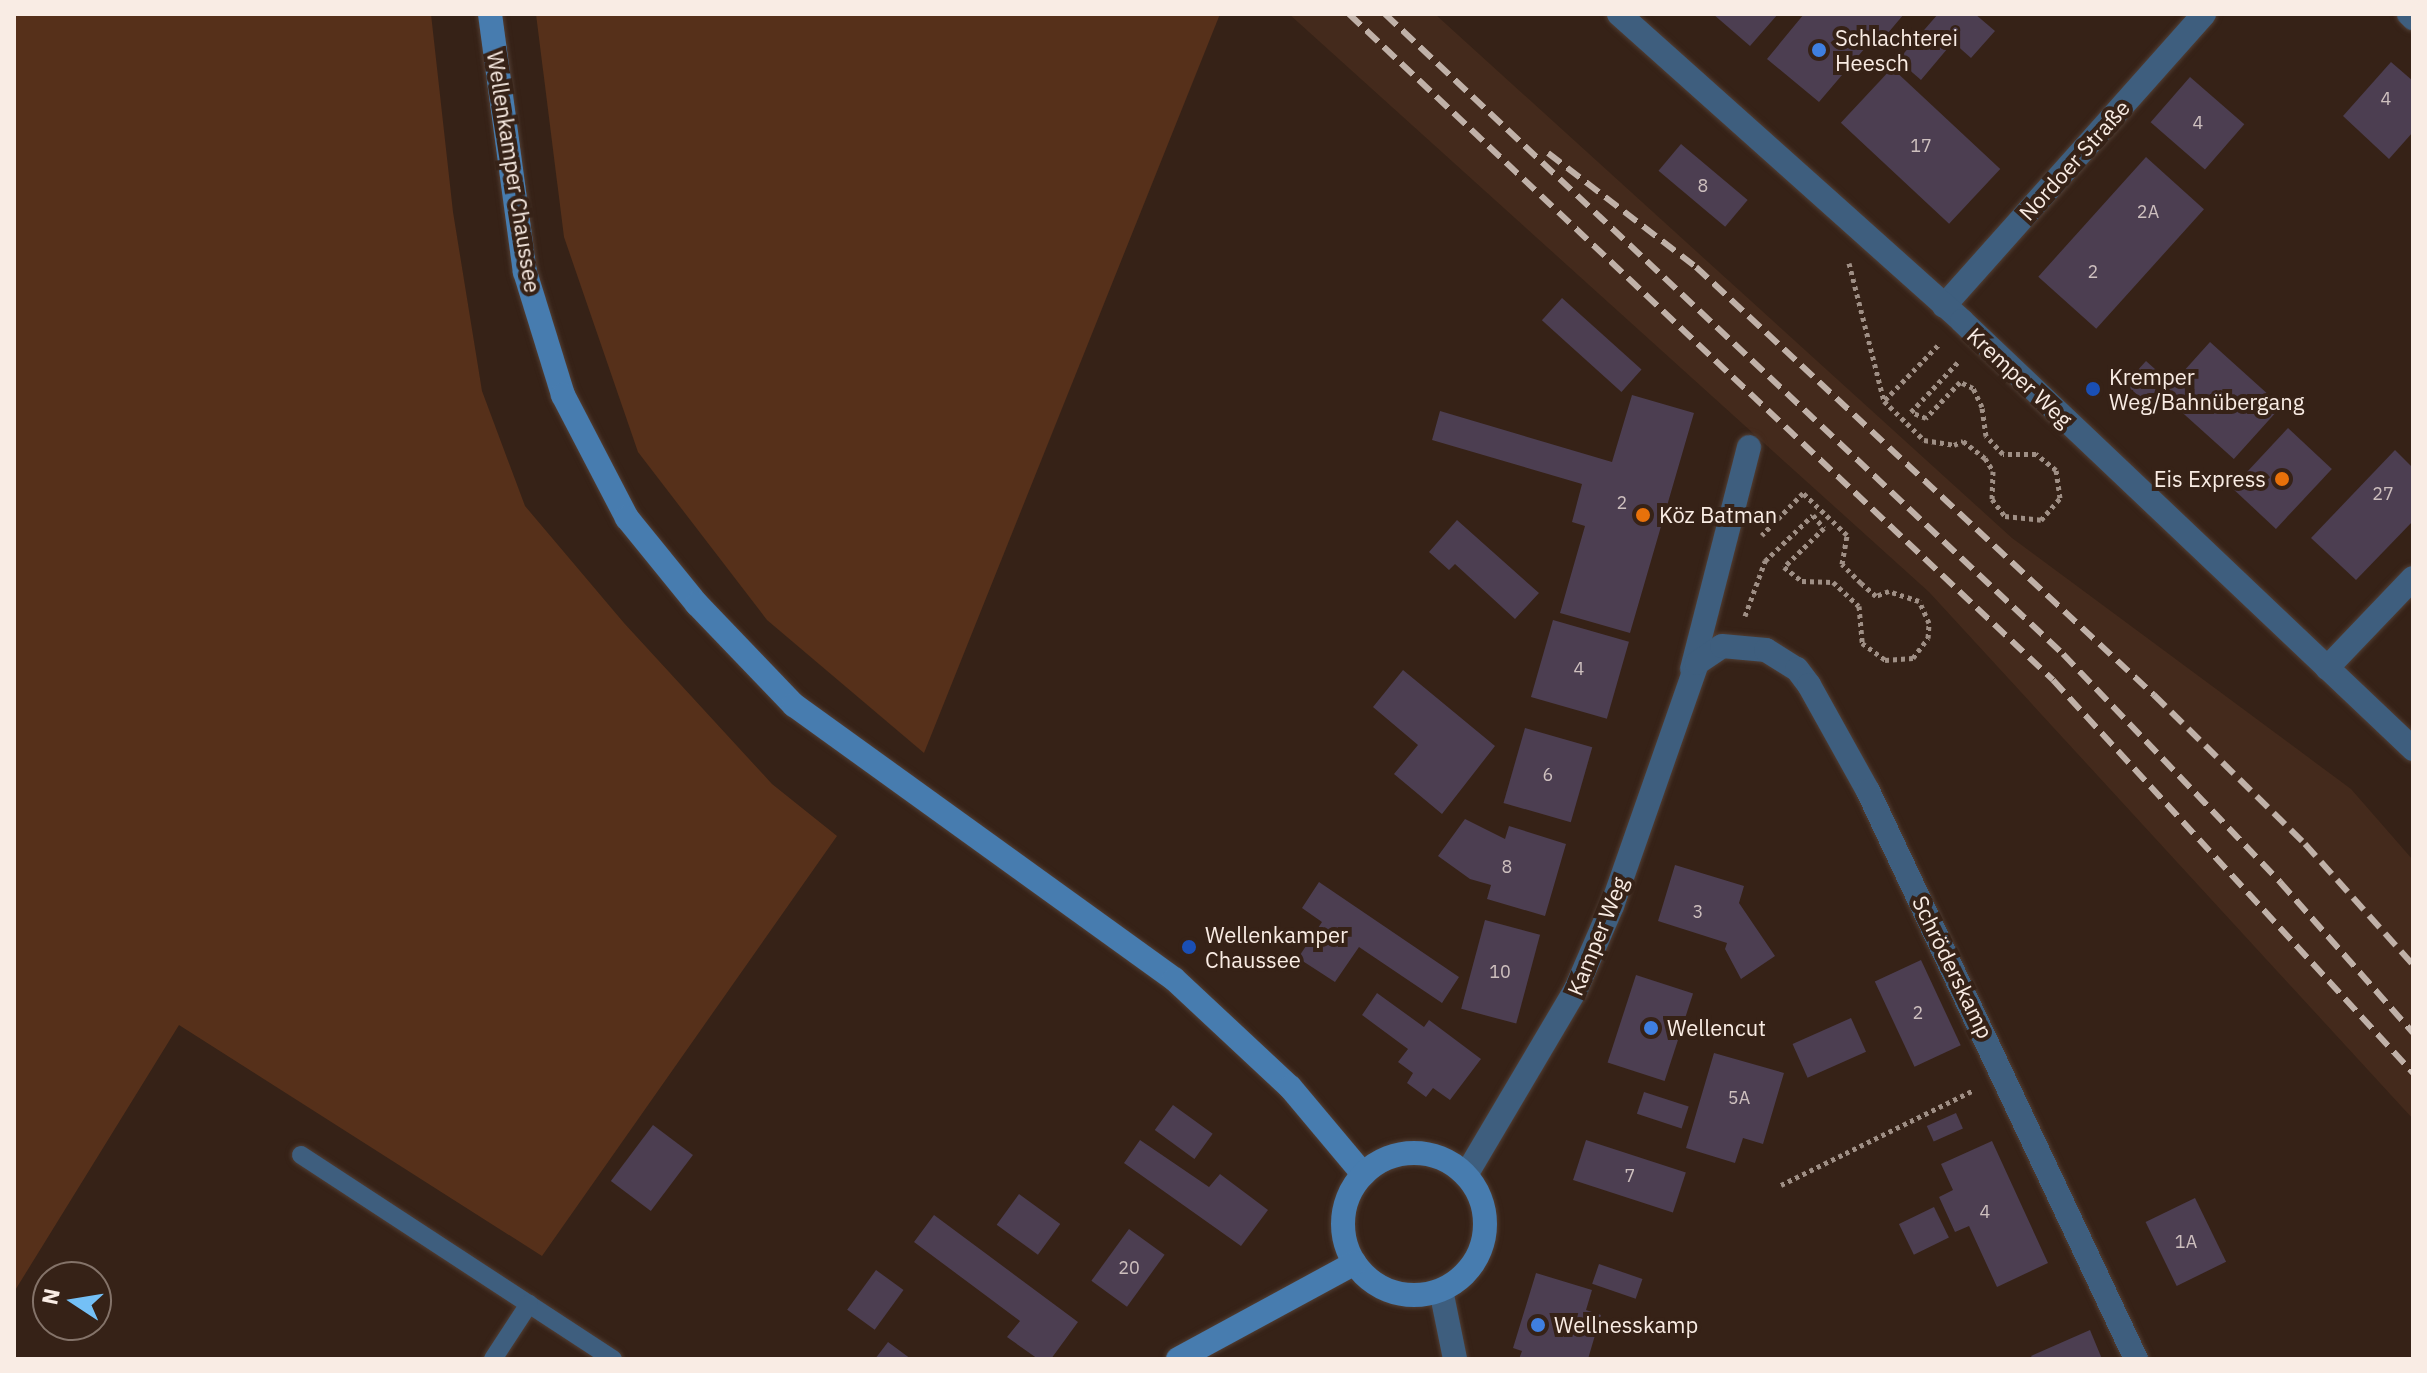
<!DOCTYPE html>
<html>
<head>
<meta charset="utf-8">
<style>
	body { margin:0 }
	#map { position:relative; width:2427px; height:1373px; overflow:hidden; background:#362217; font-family:"IBM Plex Sans",sans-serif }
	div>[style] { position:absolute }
	.built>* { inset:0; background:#442a1c }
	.green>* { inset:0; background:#56301a }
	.building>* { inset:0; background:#4c3e51; transform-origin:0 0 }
	.path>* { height:5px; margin-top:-2.5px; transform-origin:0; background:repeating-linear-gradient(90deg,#9f8f85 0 4px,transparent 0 8px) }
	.roads { filter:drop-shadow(0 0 2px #513e34) drop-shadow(0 0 2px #513e34) }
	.service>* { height:18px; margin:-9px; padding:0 9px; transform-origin:9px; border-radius:9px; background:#3e5e7e }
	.minor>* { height:24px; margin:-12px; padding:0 12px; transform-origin:12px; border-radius:12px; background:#3e5e7e }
	.tertiary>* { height:24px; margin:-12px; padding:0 12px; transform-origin:12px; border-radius:12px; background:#3e5e7e }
	.secondary>* { height:24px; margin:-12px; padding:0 12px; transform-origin:12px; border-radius:12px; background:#477caf }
	.secondary>.ring { margin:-12px; padding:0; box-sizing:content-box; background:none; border:24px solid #477caf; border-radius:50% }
	.rail>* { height:6px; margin-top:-3px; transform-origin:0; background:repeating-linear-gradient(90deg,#c0b1a8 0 16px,transparent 0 24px) }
	.dots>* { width:22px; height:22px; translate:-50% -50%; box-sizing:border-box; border:4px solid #362217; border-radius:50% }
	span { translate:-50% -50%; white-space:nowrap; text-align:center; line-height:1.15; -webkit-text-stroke:8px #362217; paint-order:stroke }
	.number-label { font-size:18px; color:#cec0bf }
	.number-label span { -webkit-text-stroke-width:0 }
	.poi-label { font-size:22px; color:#f9ece4 }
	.left { translate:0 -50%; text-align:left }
	.right { translate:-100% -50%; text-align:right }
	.street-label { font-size:22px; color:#f9ece4 }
	.frame { position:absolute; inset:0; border:16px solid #f9ece4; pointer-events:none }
	.north { position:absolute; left:32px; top:1261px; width:80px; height:80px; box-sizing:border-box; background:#362217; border:2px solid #847369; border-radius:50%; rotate:282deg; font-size:22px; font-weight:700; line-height:32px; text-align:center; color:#f9ece4 }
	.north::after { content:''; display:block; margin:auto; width:28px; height:36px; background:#74c0f6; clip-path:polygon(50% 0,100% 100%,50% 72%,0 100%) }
</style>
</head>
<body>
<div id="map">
	<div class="built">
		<div style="clip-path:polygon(1289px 14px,1435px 14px,2012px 538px,2351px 789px,2413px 860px,2413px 1119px,1929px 592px)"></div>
	</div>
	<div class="green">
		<div style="clip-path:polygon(14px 14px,431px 14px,453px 212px,482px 391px,525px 506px,624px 623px,772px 784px,837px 836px,542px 1256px,179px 1025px,14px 1292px)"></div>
		<div style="clip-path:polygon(536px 14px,1220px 14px,924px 753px,767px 620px,638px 452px,564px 237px)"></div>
	</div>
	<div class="building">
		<div style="clip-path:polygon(1713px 14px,1778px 14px,1750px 46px)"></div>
		<div style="clip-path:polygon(1804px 14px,1904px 14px,1877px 46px,1871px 41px,1819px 102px,1767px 59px)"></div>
		<div style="clip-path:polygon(1938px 14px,1975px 14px,1995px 31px,1971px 58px,1953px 42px,1921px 80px,1898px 60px)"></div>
		<div style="clip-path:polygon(2391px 62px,2413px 81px,2413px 132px,2389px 159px,2343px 116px)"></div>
		<div style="left:1892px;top:68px;width:148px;height:75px;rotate:43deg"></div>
		<div style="left:2190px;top:77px;width:72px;height:60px;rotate:41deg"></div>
		<div style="left:1681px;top:144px;width:87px;height:35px;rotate:40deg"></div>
		<div style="left:2146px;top:157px;width:78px;height:161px;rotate:42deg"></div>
		<div style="left:1562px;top:298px;width:107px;height:30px;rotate:42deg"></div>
		<div style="left:2210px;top:342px;width:96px;height:71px;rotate:42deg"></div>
		<div style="left:2146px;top:361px;width:30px;height:31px;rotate:42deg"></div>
		<div style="clip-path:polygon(1632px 395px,1694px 413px,1630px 633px,1560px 613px,1585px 526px,1572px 522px,1582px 484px,1432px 440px,1440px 411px,1612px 462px)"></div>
		<div style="left:2288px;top:428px;width:60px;height:82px;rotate:43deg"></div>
		<div style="clip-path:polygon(2395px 450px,2413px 468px,2413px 521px,2356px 580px,2311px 538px)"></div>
		<div style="clip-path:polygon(1457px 520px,1539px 593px,1515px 619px,1455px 564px,1449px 570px,1429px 552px)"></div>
		<div style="left:1553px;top:620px;width:79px;height:80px;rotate:16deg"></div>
		<div style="clip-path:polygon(1403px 670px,1495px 746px,1442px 814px,1394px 774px,1418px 745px,1373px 707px)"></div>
		<div style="left:1525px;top:728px;width:70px;height:78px;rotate:16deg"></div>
		<div style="clip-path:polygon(1465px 819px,1505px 839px,1509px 826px,1566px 844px,1545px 916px,1487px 899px,1491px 885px,1470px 879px,1438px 856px)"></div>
		<div style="clip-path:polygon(1675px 865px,1744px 886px,1739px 903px,1775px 956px,1741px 979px,1725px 949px,1727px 943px,1658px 921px)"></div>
		<div style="clip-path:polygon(1319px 882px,1459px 977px,1442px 1003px,1359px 947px,1335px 982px,1298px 958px,1322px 922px,1302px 908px)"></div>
		<div style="left:1485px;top:920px;width:57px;height:92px;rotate:15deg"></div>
		<div style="left:1921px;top:960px;width:94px;height:51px;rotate:65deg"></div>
		<div style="left:1636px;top:975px;width:60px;height:92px;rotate:18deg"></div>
		<div style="clip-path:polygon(1377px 993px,1424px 1027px,1429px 1020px,1481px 1059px,1450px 1100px,1433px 1088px,1426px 1097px,1407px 1083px,1413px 1073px,1398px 1062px,1408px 1049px,1362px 1015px)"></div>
		<div style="left:1851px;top:1018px;width:37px;height:64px;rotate:66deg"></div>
		<div style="clip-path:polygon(1714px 1053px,1784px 1073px,1763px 1144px,1743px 1138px,1735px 1163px,1686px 1148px)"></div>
		<div style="left:1644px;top:1092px;width:47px;height:23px;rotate:18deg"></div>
		<div style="left:1173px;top:1105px;width:49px;height:31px;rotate:36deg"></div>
		<div style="left:1956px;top:1113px;width:17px;height:32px;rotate:66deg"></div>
		<div style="left:653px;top:1125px;width:50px;height:70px;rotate:37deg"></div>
		<div style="clip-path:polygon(1140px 1140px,1209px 1187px,1220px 1174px,1268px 1210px,1241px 1246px,1124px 1163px)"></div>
		<div style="left:1586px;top:1140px;width:105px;height:42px;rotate:18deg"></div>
		<div style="clip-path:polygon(1992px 1141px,2048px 1263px,1997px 1287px,1969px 1226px,1955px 1232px,1939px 1197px,1953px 1190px,1941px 1164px)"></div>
		<div style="left:1019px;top:1194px;width:51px;height:38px;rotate:36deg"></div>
		<div style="left:2195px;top:1198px;width:71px;height:55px;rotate:64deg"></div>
		<div style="left:1934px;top:1207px;width:34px;height:39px;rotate:64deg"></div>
		<div style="clip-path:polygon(934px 1215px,1078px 1322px,1051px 1359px,1038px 1359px,1007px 1337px,1020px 1321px,914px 1242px)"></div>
		<div style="left:1129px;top:1229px;width:44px;height:64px;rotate:36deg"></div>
		<div style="left:1599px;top:1264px;width:46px;height:21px;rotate:19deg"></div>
		<div style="left:876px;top:1270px;width:34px;height:49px;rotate:36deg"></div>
		<div style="clip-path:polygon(1536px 1273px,1592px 1290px,1586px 1310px,1601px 1315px,1588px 1359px,1519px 1359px,1522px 1351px,1513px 1348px)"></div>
		<div style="clip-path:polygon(2090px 1330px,2102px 1359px,2033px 1359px,2031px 1356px)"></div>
		<div style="clip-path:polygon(888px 1342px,911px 1359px,875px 1359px)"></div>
	</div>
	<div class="path">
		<div style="left:1849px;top:263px;width:142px;rotate:75.8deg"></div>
		<div style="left:1884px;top:401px;width:56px;rotate:44.3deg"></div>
		<div style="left:1924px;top:440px;width:30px;rotate:9deg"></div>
		<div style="left:1954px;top:445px;width:10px;rotate:-24deg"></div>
		<div style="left:1963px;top:441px;width:28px;rotate:38deg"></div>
		<div style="left:1985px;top:458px;width:15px;rotate:58deg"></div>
		<div style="left:1993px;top:471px;width:28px;rotate:92deg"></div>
		<div style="left:1992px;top:499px;width:21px;rotate:53deg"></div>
		<div style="left:2005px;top:516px;width:36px;rotate:6deg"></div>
		<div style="left:2041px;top:520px;width:29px;rotate:-49deg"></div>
		<div style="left:2060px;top:498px;width:28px;rotate:-98deg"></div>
		<div style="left:2056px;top:470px;width:26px;rotate:-141deg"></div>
		<div style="left:2036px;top:454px;width:33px;rotate:180deg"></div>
		<div style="left:2003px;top:454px;width:25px;rotate:-133deg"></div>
		<div style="left:1986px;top:436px;width:29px;rotate:-98deg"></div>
		<div style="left:1982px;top:407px;width:21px;rotate:-115deg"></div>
		<div style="left:1973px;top:388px;width:14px;rotate:-155deg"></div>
		<div style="left:1960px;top:382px;width:50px;rotate:133.4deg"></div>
		<div style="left:1926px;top:418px;width:16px;rotate:-158deg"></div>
		<div style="left:1911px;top:412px;width:71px;rotate:-46.7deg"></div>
		<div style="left:1885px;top:400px;width:78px;rotate:-46deg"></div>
		<div style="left:1745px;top:616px;width:59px;rotate:-70deg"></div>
		<div style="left:1765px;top:561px;width:66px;rotate:-43.8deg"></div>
		<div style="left:1813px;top:515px;width:17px;rotate:50deg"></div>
		<div style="left:1824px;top:528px;width:56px;rotate:135.7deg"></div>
		<div style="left:1784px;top:567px;width:23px;rotate:38deg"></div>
		<div style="left:1802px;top:581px;width:31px;rotate:2deg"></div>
		<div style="left:1833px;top:582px;width:35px;rotate:43deg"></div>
		<div style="left:1859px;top:606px;width:37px;rotate:85deg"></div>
		<div style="left:1862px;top:643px;width:29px;rotate:36deg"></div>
		<div style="left:1885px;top:660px;width:28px;rotate:-4deg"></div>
		<div style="left:1913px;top:658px;width:25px;rotate:-53deg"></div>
		<div style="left:1928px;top:638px;width:15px;rotate:-86deg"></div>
		<div style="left:1929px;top:623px;width:24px;rotate:-114deg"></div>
		<div style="left:1919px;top:601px;width:32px;rotate:-162deg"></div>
		<div style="left:1889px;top:591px;width:14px;rotate:159deg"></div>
		<div style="left:1876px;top:596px;width:20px;rotate:-139deg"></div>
		<div style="left:1861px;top:583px;width:27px;rotate:-135deg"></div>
		<div style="left:1842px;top:564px;width:29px;rotate:-80deg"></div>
		<div style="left:1847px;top:535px;width:61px;rotate:-136.3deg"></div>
		<div style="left:1803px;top:493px;width:59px;rotate:134.3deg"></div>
		<div style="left:1781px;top:1185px;width:215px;rotate:-26.2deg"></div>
	</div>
	<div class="roads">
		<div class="service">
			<div style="left:301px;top:1155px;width:373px;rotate:33.2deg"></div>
			<div style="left:493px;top:1359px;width:66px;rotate:-56.8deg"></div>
		</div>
		<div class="minor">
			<div style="left:2409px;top:14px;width:6px;rotate:45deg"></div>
			<div style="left:1944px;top:306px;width:391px;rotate:-48.3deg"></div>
			<div style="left:2327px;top:668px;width:124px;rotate:-46.3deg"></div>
			<div style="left:1692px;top:669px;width:229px;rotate:-75.6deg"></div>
			<div style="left:1466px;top:1175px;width:216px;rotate:-59.4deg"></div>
			<div style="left:1576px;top:989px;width:90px;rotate:-66.6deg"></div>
			<div style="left:1612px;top:906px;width:257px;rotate:-70.7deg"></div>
			<div style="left:1697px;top:663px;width:30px;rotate:-34deg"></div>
			<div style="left:1722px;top:646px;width:44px;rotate:5.2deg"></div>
			<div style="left:1766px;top:650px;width:36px;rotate:32deg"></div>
			<div style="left:1797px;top:669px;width:20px;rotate:53deg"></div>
			<div style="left:1809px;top:685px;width:121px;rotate:60.9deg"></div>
			<div style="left:1868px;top:791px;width:628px;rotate:64.74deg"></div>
			<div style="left:1441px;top:1290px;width:70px;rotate:78.5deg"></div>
		</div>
		<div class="tertiary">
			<div style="left:1619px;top:14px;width:460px;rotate:41.8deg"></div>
			<div style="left:1962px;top:321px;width:622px;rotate:43.5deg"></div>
		</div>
		<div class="secondary">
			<div style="left:490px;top:14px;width:260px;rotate:82.3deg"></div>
			<div style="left:525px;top:272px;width:129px;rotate:72.8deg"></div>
			<div style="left:563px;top:395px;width:139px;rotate:62.5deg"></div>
			<div style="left:627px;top:518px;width:111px;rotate:50.9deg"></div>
			<div style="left:697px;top:604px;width:140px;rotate:46.2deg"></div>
			<div style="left:794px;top:705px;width:468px;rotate:35.8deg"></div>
			<div style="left:1174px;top:979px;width:158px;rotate:43deg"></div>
			<div style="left:1290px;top:1087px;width:114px;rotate:50deg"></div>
			<div class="ring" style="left:1343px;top:1153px;width:118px;height:118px"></div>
			<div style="left:1178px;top:1359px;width:201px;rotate:-28.5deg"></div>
		</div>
	</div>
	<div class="rail">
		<div style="left:1349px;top:14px;width:969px;rotate:43.41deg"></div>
		<div style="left:2053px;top:680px;width:533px;rotate:47.51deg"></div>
		<div style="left:1385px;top:14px;width:932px;rotate:43.35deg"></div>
		<div style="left:2063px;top:654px;width:315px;rotate:46.4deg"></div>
		<div style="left:2280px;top:882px;width:201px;rotate:48.6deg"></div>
		<div style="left:1548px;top:153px;width:187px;rotate:37.6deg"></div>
		<div style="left:1696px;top:267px;width:627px;rotate:43.06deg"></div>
		<div style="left:2154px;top:695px;width:212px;rotate:44.6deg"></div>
		<div style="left:2305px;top:844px;width:162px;rotate:48.2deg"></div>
	</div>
	<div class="dots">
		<div style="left:1819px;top:50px;background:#3f7fe0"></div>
		<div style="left:2093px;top:389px;background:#1a4fb4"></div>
		<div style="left:2282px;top:479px;background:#e8710a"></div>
		<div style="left:1643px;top:515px;background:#e8710a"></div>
		<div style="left:1189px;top:947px;background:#1a4fb4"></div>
		<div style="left:1651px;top:1028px;background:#3f7fe0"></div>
		<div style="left:1538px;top:1325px;background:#3f7fe0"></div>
	</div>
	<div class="number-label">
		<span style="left:2386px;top:99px">4</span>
		<span style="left:2198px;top:123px">4</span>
		<span style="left:1921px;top:146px">17</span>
		<span style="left:1703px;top:186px">8</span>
		<span style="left:2148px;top:212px">2A</span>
		<span style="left:2093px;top:272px">2</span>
		<span style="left:2383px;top:494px">27</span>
		<span style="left:1622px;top:503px">2</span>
		<span style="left:1579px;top:669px">4</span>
		<span style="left:1548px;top:775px">6</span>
		<span style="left:1507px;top:867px">8</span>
		<span style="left:1698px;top:912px">3</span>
		<span style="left:1500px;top:972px">10</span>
		<span style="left:1918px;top:1013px">2</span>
		<span style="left:1739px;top:1098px">5A</span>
		<span style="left:1630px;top:1176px">7</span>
		<span style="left:1985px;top:1212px">4</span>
		<span style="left:2186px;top:1242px">1A</span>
		<span style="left:1129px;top:1268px">20</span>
	</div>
	<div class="poi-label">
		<span class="left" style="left:1835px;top:50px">Schlachterei<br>Heesch</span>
		<span class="left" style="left:2109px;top:389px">Kremper<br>Weg/Bahnübergang</span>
		<span class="right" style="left:2266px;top:479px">Eis Express</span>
		<span class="left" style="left:1659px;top:515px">Köz Batman</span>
		<span class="left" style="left:1205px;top:947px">Wellenkamper<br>Chaussee</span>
		<span class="left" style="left:1667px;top:1028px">Wellencut</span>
		<span class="left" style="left:1554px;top:1325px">Wellnesskamp</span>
	</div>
	<div class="street-label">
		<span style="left:2074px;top:160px;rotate:-48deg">Nordoer Straße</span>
		<span style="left:514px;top:172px;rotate:81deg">Wellenkamper Chaussee</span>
		<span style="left:2020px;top:377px;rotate:43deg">Kremper Weg</span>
		<span style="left:1597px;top:936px;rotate:-68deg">Kamper Weg</span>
		<span style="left:1953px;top:967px;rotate:64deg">Schröderskamp</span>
	</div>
	<div class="frame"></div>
	<div class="north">N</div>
</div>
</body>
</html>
